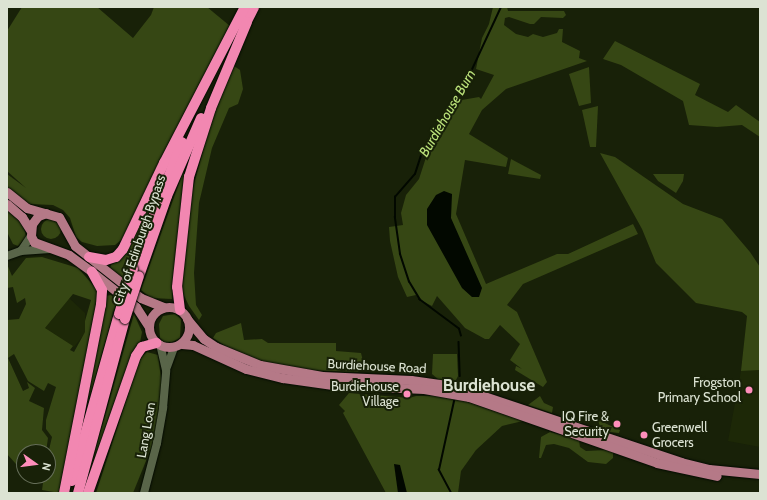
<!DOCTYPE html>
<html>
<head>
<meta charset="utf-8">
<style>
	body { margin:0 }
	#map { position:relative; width:767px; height:500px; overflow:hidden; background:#182108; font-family:Cabin,sans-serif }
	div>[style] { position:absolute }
	.built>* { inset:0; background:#1d2807 }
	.green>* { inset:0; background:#364714 }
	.round { border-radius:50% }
	.water>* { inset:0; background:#020800 }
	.stream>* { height:1.5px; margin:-0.75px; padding:0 0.75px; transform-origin:0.75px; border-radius:0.75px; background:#020800 }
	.roads { filter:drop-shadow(0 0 1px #040a00) drop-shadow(0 0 1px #040a00) }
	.secondary>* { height:8px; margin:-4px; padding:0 4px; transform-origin:4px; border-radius:4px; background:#596549 }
	.primary>* { height:9px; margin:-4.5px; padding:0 4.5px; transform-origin:4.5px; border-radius:4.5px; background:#b57987 }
	.primary>.ring { margin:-4.5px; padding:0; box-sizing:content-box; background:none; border:9px solid #b57987; border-radius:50% }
	.highway>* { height:10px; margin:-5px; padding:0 5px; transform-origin:5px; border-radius:5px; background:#f287b1 }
	.bridges { filter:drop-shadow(0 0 1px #040a00) drop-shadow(0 0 1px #040a00) }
	.highway-bridge>* { height:10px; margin:-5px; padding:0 5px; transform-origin:5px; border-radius:5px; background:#f287b1 }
	.dots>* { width:11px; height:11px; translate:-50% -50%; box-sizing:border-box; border:2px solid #182108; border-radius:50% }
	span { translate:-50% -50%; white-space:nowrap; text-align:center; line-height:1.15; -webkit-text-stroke:4px #182108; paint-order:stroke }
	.street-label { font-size:13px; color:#dce3d3 }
	.poi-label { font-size:13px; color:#dce3d3 }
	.right { translate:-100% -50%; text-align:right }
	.left { translate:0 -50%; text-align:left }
	.water-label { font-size:14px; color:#bbe27a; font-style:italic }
	.district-label { font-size:17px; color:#dce3d3; font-weight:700 }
	.frame { position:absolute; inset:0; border:8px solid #dce3d3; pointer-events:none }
	.north { position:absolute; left:16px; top:444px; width:40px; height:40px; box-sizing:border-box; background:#182108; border:1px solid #666f59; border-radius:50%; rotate:104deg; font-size:11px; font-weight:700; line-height:16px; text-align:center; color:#dce3d3 }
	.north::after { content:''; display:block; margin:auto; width:14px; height:18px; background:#ff8ebb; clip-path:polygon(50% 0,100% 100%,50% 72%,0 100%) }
</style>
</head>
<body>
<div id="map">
	<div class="built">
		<div style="clip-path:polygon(69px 298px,85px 313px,86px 332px,74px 347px,45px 328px)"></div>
		<div style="clip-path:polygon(760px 370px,760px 447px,728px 441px,741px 371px)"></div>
	</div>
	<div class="green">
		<div style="clip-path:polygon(22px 7px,97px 7px,133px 38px,151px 15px,154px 7px,207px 7px,230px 26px,126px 236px,115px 245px,97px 246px,82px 242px,76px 237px,70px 218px,63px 210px,53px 205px,29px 204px,7px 188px,7px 174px,26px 188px,7px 171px,7px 31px)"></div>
		<div style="clip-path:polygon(493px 7px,507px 7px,508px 11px,564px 11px,566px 15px,563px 18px,541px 17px,534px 24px,530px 24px,509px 17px,505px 18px,504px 25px,516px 34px,528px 37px,533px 34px,543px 37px,557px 33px,559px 29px,563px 29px,562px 42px,580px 51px,579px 58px,587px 61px,506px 89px,482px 110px,469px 134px,508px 158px,506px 167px,465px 160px,456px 214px,486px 284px,557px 254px,568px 254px,633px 224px,638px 234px,523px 284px,507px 305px,517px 312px,547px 382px,543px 387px,515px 370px,516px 366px,522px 369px,510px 360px,520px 344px,500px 325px,489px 339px,485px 339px,465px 328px,437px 296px,432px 306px,420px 300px,416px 295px,407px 297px,398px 277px,390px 241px,389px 227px,403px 225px,401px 213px,406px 195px,419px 179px,430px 145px,456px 101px,479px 97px,481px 99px,494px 75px,476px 69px,482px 38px,489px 24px)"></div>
		<div style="clip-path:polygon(615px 41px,700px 84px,695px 95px,728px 112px,736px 105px,760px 122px,760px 137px,742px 125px,717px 127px,689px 125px,683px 101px,621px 65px,603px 59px)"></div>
		<div style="clip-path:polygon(234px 66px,240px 70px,243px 89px,238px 104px,229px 108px,212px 148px,199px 203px,194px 273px,196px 305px,202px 315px,199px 320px,189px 306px,181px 289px,190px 199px,214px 110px)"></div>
		<div style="clip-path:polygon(589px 67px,591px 103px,579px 106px,569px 74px)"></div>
		<div style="clip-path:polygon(598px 106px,596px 147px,590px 147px,582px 110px)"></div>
		<div style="clip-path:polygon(600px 153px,615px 157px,683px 204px,722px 219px,750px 252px,760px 267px,760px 370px,741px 371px,747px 316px,742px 312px,696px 303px,656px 263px,642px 229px)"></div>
		<div style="clip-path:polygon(511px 159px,541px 175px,540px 179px,508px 174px)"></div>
		<div style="clip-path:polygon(183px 172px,188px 175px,172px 299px,151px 298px,141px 290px)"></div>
		<div style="clip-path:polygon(653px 174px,684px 174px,683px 181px,676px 193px,658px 181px)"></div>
		<div style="clip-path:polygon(154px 190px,157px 191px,124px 279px,110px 268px,111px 265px,115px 262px)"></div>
		<div style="clip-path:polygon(7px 210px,22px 224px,25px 232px,26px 237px,18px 246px,13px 244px,7px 232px)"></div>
		<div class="round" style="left:41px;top:219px;width:20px;height:20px"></div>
		<div style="clip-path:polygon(evenodd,42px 257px,78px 268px,99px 292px,60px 493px,42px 490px,44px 476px,48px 476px,48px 454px,52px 437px,46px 429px,46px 420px,56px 387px,48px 383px,44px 391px,28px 381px,14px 354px,8px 358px,23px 391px,29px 388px,27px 382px,35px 388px,29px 401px,44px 408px,42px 430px,48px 438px,46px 452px,24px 452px,24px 473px,7px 454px,7px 320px,19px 319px,26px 304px,25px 298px,17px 303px,13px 287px,7px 288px,7px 264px,12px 276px,26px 258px,42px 257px,73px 294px,91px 300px,85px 321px,85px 332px,74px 352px,70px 350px,73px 346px,45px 328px,73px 294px)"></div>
		<div style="clip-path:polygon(111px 295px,117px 300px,83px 421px,106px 296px)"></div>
		<div style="clip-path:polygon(134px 314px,142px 332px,139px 348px,83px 493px)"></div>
		<div style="clip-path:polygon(175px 314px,181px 319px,180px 338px,172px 342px,164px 342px,160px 338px,159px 324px,163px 316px)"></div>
		<div style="clip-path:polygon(241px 323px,244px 340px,262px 339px,268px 343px,336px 343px,336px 351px,361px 353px,364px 365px,358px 372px,304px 370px,265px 362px,235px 352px,213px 338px,216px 333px)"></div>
		<div style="clip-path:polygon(147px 352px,158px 355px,161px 378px,161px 405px,152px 446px,133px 493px,96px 493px,140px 358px)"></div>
		<div style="clip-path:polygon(433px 354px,457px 354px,458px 376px,454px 384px,439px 380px,432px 374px)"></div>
		<div style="clip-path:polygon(349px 393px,409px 398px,416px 396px,441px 396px,462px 400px,523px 421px,502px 426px,476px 450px,461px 471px,458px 493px,386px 493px,343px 413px,345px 411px,339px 405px)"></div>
		<div style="clip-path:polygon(540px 396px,544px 403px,553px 407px,552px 413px,528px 405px)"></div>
		<div style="clip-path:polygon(598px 420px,620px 430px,619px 433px,609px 432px,600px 427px)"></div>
		<div style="clip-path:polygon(550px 432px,579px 440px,580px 447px,586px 451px,606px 450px,613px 452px,613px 458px,606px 464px,588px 462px,569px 448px,554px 444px,546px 445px,541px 458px,539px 458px,541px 437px)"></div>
	</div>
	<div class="water">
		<div style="clip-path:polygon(444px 191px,452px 194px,451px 218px,482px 288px,479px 297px,472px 297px,462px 288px,427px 225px,427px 209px,436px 195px)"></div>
		<div style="clip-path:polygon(394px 464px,400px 465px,407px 493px,398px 493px)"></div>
	</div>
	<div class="stream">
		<div style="left:461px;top:336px;width:7px;rotate:-106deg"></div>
		<div style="left:459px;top:329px;width:49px;rotate:-143.4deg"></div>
		<div style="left:420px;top:300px;width:21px;rotate:-121deg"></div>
		<div style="left:409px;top:282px;width:29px;rotate:-108deg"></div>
		<div style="left:400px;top:254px;width:37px;rotate:-98deg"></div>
		<div style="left:395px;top:217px;width:20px;rotate:-90deg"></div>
		<div style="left:395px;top:197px;width:30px;rotate:-49deg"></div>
		<div style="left:415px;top:174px;width:26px;rotate:-72deg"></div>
		<div style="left:423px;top:149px;width:86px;rotate:-57.8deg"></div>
		<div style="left:469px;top:76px;width:76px;rotate:-65.1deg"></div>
		<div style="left:459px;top:342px;width:34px;rotate:88deg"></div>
		<div style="left:451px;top:493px;width:26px;rotate:-118deg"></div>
		<div style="left:439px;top:470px;width:71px;rotate:-77.7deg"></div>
	</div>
	<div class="roads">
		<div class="secondary">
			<div style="left:21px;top:251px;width:18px;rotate:-56deg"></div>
			<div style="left:7px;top:256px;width:15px;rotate:-20deg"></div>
			<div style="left:21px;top:251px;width:29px;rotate:-4deg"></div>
			<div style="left:167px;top:367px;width:20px;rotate:-70deg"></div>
			<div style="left:144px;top:493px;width:52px;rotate:-75.4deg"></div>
			<div style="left:157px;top:443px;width:36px;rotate:-80deg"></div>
			<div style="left:163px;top:408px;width:38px;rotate:-85deg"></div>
			<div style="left:166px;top:370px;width:26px;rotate:-103deg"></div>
		</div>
		<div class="primary">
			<div style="left:7px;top:192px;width:26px;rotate:39deg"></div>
			<div style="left:27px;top:208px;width:33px;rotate:16deg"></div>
			<div style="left:59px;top:217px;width:33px;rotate:61deg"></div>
			<div style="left:75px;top:246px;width:84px;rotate:38.2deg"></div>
			<div style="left:141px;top:298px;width:24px;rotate:22deg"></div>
			<div style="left:7px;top:204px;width:20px;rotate:41deg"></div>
			<div style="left:22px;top:217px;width:15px;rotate:58deg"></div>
			<div style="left:46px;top:213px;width:9px;rotate:159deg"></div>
			<div style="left:38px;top:216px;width:10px;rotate:127deg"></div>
			<div style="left:32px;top:224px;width:12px;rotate:95deg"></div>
			<div style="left:31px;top:236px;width:7px;rotate:63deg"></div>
			<div style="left:34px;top:242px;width:37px;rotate:20deg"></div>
			<div style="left:69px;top:255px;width:29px;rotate:36deg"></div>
			<div style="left:92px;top:272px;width:56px;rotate:38.5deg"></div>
			<div style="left:136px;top:307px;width:24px;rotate:57deg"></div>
			<div class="ring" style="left:149px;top:307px;width:31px;height:31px"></div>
			<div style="left:187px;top:319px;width:26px;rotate:50deg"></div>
			<div style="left:204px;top:339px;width:14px;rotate:34deg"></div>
			<div style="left:216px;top:347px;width:48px;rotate:22.2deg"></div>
			<div style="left:260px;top:365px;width:63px;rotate:10.1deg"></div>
			<div style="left:322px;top:376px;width:89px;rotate:2.6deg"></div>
			<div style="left:411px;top:380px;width:43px;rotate:7.9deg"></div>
			<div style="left:454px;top:386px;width:239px;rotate:18.5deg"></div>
			<div style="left:681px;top:462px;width:29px;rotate:14deg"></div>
			<div style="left:709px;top:469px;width:51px;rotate:5.6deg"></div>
			<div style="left:182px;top:344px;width:11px;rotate:5deg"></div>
			<div style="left:193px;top:345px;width:58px;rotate:24.4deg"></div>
			<div style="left:246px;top:369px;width:38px;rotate:14deg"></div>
			<div style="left:283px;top:378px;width:50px;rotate:8deg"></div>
			<div style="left:333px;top:385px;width:91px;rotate:2.5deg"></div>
			<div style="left:424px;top:389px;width:46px;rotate:10.1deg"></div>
			<div style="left:469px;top:397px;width:199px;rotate:19.3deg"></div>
			<div style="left:657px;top:463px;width:61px;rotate:12.2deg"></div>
		</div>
		<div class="highway">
			<div style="left:244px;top:27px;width:22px;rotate:-63deg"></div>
			<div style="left:89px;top:257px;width:17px;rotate:10deg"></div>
			<div style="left:106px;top:260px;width:10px;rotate:-17deg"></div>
			<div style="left:116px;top:257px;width:11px;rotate:-49deg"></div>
			<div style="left:123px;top:249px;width:95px;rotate:-64.5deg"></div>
			<div style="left:164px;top:163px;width:176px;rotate:-62.6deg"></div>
			<div style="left:133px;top:269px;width:136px;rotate:-68.9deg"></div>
			<div style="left:139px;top:276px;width:85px;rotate:-70.7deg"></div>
			<div style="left:167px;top:196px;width:85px;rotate:-66.4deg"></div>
			<div style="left:180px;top:310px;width:23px;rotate:-97deg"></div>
			<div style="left:177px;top:287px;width:111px;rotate:-83.8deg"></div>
			<div style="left:189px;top:177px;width:72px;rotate:-72.3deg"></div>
			<div style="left:211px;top:108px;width:93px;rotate:-67.3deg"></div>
			<div style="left:72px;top:481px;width:173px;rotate:-74.3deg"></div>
			<div style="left:64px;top:493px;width:192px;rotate:-78.9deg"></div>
			<div style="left:101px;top:305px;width:15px;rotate:-86deg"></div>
			<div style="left:102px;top:290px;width:21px;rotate:-119deg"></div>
			<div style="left:78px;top:493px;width:180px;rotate:-74.9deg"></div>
			<div style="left:88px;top:493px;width:145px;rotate:-70.7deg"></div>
			<div style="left:136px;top:356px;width:11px;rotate:-56deg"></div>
			<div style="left:142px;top:347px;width:15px;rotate:-16deg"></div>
		</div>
	</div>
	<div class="bridges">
		<div class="highway-bridge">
			<div style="left:119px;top:314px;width:47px;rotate:-72.7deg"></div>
			<div style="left:125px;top:319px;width:45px;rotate:-72deg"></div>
		</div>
	</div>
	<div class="dots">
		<div style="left:749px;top:390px;background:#ff8ebb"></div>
		<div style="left:407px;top:394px;background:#ff8ebb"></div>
		<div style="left:617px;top:424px;background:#ff8ebb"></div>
		<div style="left:644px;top:435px;background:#ff8ebb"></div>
	</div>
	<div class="street-label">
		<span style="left:139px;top:240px;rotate:-71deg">City of Edinburgh Bypass</span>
		<span style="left:377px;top:366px;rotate:3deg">Burdiehouse Road</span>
		<span style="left:146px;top:430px;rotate:-80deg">Lang Loan</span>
	</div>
	<div class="poi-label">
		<span class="right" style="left:741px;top:390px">Frogston<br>Primary School</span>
		<span class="right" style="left:399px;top:394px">Burdiehouse<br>Village</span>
		<span class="right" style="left:609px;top:424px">IQ Fire &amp;<br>Security</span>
		<span class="left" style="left:652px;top:435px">Greenwell<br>Grocers</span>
	</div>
	<div class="water-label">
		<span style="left:447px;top:113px;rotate:-60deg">Burdiehouse Burn</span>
	</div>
	<div class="district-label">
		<span style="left:489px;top:386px">Burdiehouse</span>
	</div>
	<div class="frame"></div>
	<div class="north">N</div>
</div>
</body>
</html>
